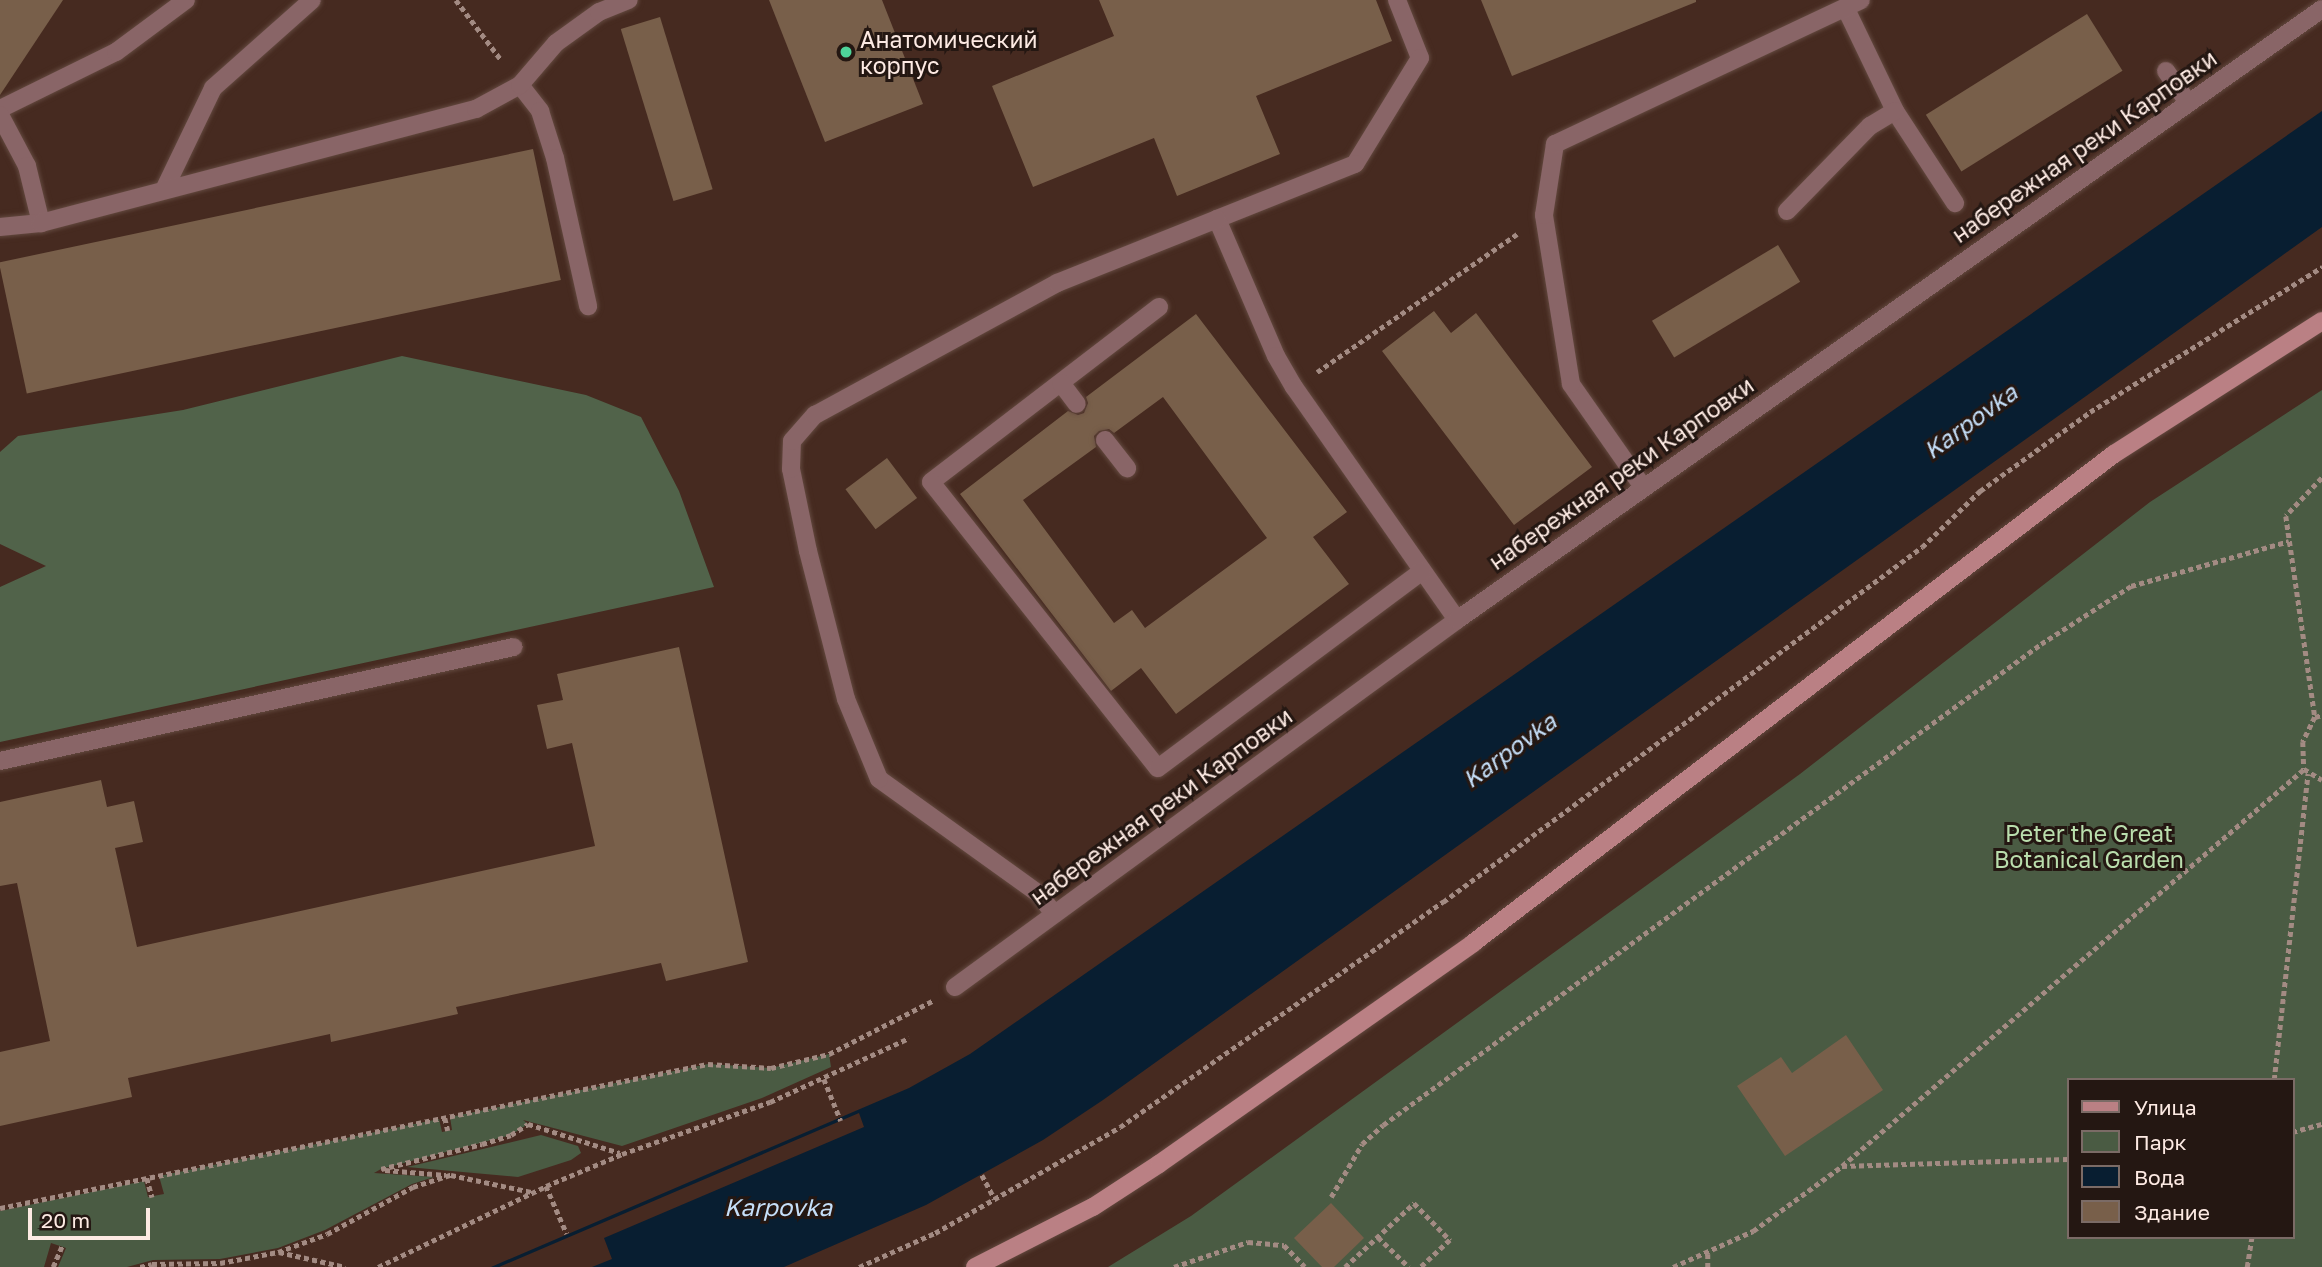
<!DOCTYPE html>
<html>
<head>
<meta charset="utf-8">
<style>
	body { margin:0 }
	#map { position:relative; width:2322px; height:1267px; overflow:hidden; background:#462a20; font-family:"Golos Text",sans-serif }
	div>[style] { position:absolute }
	.green>* { inset:0; background:#4a5b43 }
	.forest>* { inset:0; background:#51634a }
	.water>* { inset:0; background:#081e31 }
	.pier>* { inset:0; background:#462a20 }
	.building>* { inset:0; background:#785f4a; transform-origin:0 0 }
	.path>* { height:4.5px; margin-top:-2.25px; transform-origin:0; background:repeating-linear-gradient(90deg,#a38b83 0 5px,transparent 0 8.5px) }
	.roads { filter:drop-shadow(0 0 2px #63493f) drop-shadow(0 0 2px #63493f) }
	.lane>* { height:18px; margin:-9px; padding:0 9px; transform-origin:9px; border-radius:9px; background:#896567 }
	.secondary>* { height:18px; margin:-9px; padding:0 9px; transform-origin:9px; border-radius:9px; background:#ba8084 }
	.dots>* { width:19px; height:19px; translate:-50% -50%; box-sizing:border-box; border:4px solid #241712; border-radius:50% }
	span { translate:-50% -50%; white-space:nowrap; text-align:center; line-height:1.15; -webkit-text-stroke:6px #241712; paint-order:stroke }
	.poi-label { font-size:23px; color:#fdeae3 }
	.left { translate:0 -50%; text-align:left }
	.street-label { font-size:23px; color:#fdeae3 }
	.park-label { font-size:23px; color:#badead }
	.water-label { font-size:24px; color:#c5dff9; font-style:italic }
	.legend { position:absolute; left:2067px; top:1078px; width:228px; height:161px; box-sizing:border-box; background:#241712; border:2px solid #7b6b66; margin:0; padding:9px 12px; list-style:none; font-size:21px; color:#fdeae3 }
	.legend li { display:flex; align-items:center; gap:14px; height:35px }
	.legend b { width:35px; border:2px solid #7b6b66 }
	.scale { position:absolute; left:28px; top:1208px; width:122px; height:32px; box-sizing:border-box; border:4px solid #fdeae3; border-top:0; padding-left:9px; font-size:21px; line-height:24px; white-space:nowrap; color:#fdeae3; -webkit-text-stroke:5px #241712; paint-order:stroke }
</style>
</head>
<body>
<div id="map">
	<div class="green">
		<div style="clip-path:polygon(evenodd,2322px 390px,2322px 1267px,1108px 1267px,1191px 1216px,1800px 774px,2150px 502px,2322px 390px,2068px 1080px,2292px 1080px,2292px 1237px,2068px 1237px,2068px 1080px)"></div>
		<div style="clip-path:polygon(829px 1054px,831px 1067px,762px 1098px,622px 1146px,523px 1120px,528px 1124px,511px 1135px,381px 1169px,374px 1173px,434px 1177px,412px 1184px,325px 1230px,278px 1248px,220px 1259px,153px 1260px,127px 1267px,58px 1267px,66px 1248px,51px 1243px,44px 1267px,0 1267px,0 1211px,144px 1181px,148px 1197px,164px 1194px,159px 1176px,439px 1119px,442px 1132px,452px 1130px,450px 1117px,708px 1064px,771px 1068px)"></div>
		<div style="clip-path:polygon(541px 1135px,578px 1146px,581px 1153px,571px 1160px,518px 1177px,407px 1167px)"></div>
	</div>
	<div class="forest">
		<div style="clip-path:polygon(402px 356px,586px 395px,641px 417px,679px 491px,714px 587px,0 742px,0 587px,46px 566px,0 544px,0 452px,18px 436px,183px 410px)"></div>
	</div>
	<div class="water">
		<div style="clip-path:polygon(2322px 111px,2322px 227px,1103px 1100px,1043px 1140px,926px 1205px,784px 1267px,491px 1267px,909px 1088px,970px 1054px)"></div>
	</div>
	<div class="pier">
		<div style="clip-path:polygon(859px 1113px,864px 1127px,604px 1238px,612px 1259px,592px 1267px,499px 1267px)"></div>
	</div>
	<div class="building">
		<div style="clip-path:polygon(0 0,63px 0,0 95px)"></div>
		<div style="clip-path:polygon(769px 0,882px 0,923px 104px,825px 142px)"></div>
		<div style="clip-path:polygon(1099px 0,1376px 0,1392px 41px,1256px 96px,1280px 154px,1177px 196px,1154px 138px,1033px 187px,992px 86px,1114px 36px)"></div>
		<div style="clip-path:polygon(1481px 0,1696px 0,1696px 2px,1512px 76px)"></div>
		<div style="left:2087px;top:14px;width:67px;height:190px;rotate:58deg"></div>
		<div style="left:660px;top:17px;width:180px;height:41px;rotate:73deg"></div>
		<div style="left:533px;top:149px;width:134px;height:546px;rotate:78deg"></div>
		<div style="left:1778px;top:245px;width:43px;height:147px;rotate:59deg"></div>
		<div style="clip-path:polygon(1434px 311px,1451px 333px,1476px 313px,1592px 467px,1514px 525px,1382px 351px)"></div>
		<div style="clip-path:polygon(evenodd,1196px 314px,1347px 512px,1313px 537px,1349px 584px,1176px 714px,1141px 668px,1111px 691px,960px 494px,1068px 411px,1078px 415px,1084px 413px,1088px 403px,1086px 397px,1196px 314px,1163px 397px,1267px 538px,1145px 628px,1132px 610px,1114px 623px,1023px 500px,1096px 447px,1094px 436px,1099px 431px,1109px 429px,1114px 433px,1163px 397px)"></div>
		<div style="left:887px;top:458px;width:50px;height:52px;rotate:53deg"></div>
		<div style="clip-path:polygon(679px 647px,748px 962px,666px 981px,661px 963px,456px 1007px,458px 1014px,331px 1042px,330px 1034px,128px 1078px,132px 1097px,0 1126px,0 1052px,50px 1041px,17px 883px,0 886px,0 802px,101px 780px,107px 807px,134px 801px,143px 842px,115px 848px,137px 947px,595px 846px,572px 743px,547px 749px,537px 705px,563px 700px,557px 674px)"></div>
		<div style="clip-path:polygon(1846px 1035px,1883px 1090px,1785px 1156px,1737px 1086px,1781px 1057px,1792px 1073px)"></div>
		<div style="clip-path:polygon(1331px 1203px,1364px 1238px,1334px 1267px,1322px 1267px,1294px 1238px)"></div>
	</div>
	<div class="path">
		<div style="left:456px;top:0;width:76px;rotate:53deg"></div>
		<div style="left:1317px;top:372px;width:243px;rotate:-34.6deg"></div>
		<div style="left:2322px;top:478px;width:52px;rotate:133.5deg"></div>
		<div style="left:2286px;top:516px;width:203px;rotate:81.8deg"></div>
		<div style="left:2315px;top:717px;width:28px;rotate:116deg"></div>
		<div style="left:2303px;top:742px;width:27px;rotate:88deg"></div>
		<div style="left:2304px;top:769px;width:21px;rotate:31deg"></div>
		<div style="left:2315px;top:717px;width:7px;rotate:-16deg"></div>
		<div style="left:824px;top:1079px;width:45px;rotate:68deg"></div>
		<div style="left:2274px;top:1080px;width:308px;rotate:-83.7deg"></div>
		<div style="left:445px;top:1118px;width:13px;rotate:77deg"></div>
		<div style="left:2292px;top:1132px;width:31px;rotate:-15deg"></div>
		<div style="left:1842px;top:1166px;width:226px;rotate:-1.8deg"></div>
		<div style="left:381px;top:1169px;width:104px;rotate:-13.9deg"></div>
		<div style="left:482px;top:1144px;width:30px;rotate:-17deg"></div>
		<div style="left:511px;top:1135px;width:20px;rotate:-33deg"></div>
		<div style="left:528px;top:1124px;width:96px;rotate:17.5deg"></div>
		<div style="left:385px;top:1170px;width:61px;rotate:4.7deg"></div>
		<div style="left:982px;top:1175px;width:27px;rotate:62deg"></div>
		<div style="left:147px;top:1178px;width:20px;rotate:75deg"></div>
		<div style="left:546px;top:1186px;width:52px;rotate:66.4deg"></div>
		<div style="left:1331px;top:1197px;width:61px;rotate:-59.7deg"></div>
		<div style="left:1362px;top:1144px;width:28px;rotate:-42deg"></div>
		<div style="left:1383px;top:1125px;width:815px;rotate:-36.17deg"></div>
		<div style="left:2041px;top:644px;width:107px;rotate:-32.8deg"></div>
		<div style="left:2131px;top:586px;width:164px;rotate:-15.9deg"></div>
		<div style="left:0;top:1208px;width:722px;rotate:-11.5deg"></div>
		<div style="left:708px;top:1064px;width:63px;rotate:3.6deg"></div>
		<div style="left:771px;top:1068px;width:60px;rotate:-13.6deg"></div>
		<div style="left:829px;top:1054px;width:116px;rotate:-27.2deg"></div>
		<div style="left:1378px;top:1237px;width:43px;rotate:44.1deg"></div>
		<div style="left:279px;top:1252px;width:68px;rotate:12.8deg"></div>
		<div style="left:1708px;top:1254px;width:13px;rotate:90deg"></div>
		<div style="left:53px;top:1267px;width:23px;rotate:-67deg"></div>
		<div style="left:140px;top:1267px;width:12px;rotate:-14deg"></div>
		<div style="left:152px;top:1264px;width:68px;rotate:-0.8deg"></div>
		<div style="left:220px;top:1263px;width:59px;rotate:-10.7deg"></div>
		<div style="left:278px;top:1252px;width:52px;rotate:-20.2deg"></div>
		<div style="left:327px;top:1234px;width:98px;rotate:-28.7deg"></div>
		<div style="left:413px;top:1187px;width:40px;rotate:-18deg"></div>
		<div style="left:451px;top:1175px;width:83px;rotate:11.9deg"></div>
		<div style="left:378px;top:1267px;width:187px;rotate:-25.7deg"></div>
		<div style="left:546px;top:1186px;width:82px;rotate:-22.8deg"></div>
		<div style="left:622px;top:1154px;width:157px;rotate:-19.4deg"></div>
		<div style="left:770px;top:1102px;width:153px;rotate:-24.7deg"></div>
		<div style="left:859px;top:1267px;width:83px;rotate:-24.1deg"></div>
		<div style="left:935px;top:1233px;width:213px;rotate:-29.8deg"></div>
		<div style="left:1120px;top:1127px;width:394px;rotate:-34.9deg"></div>
		<div style="left:1443px;top:902px;width:596px;rotate:-36.54deg"></div>
		<div style="left:1922px;top:547px;width:81px;rotate:-44deg"></div>
		<div style="left:1980px;top:491px;width:135px;rotate:-35.7deg"></div>
		<div style="left:2090px;top:412px;width:274px;rotate:-32deg"></div>
		<div style="left:1174px;top:1267px;width:78px;rotate:-18.7deg"></div>
		<div style="left:1248px;top:1242px;width:36px;rotate:5deg"></div>
		<div style="left:1284px;top:1245px;width:30px;rotate:46deg"></div>
		<div style="left:1345px;top:1267px;width:94px;rotate:-42.8deg"></div>
		<div style="left:1414px;top:1203px;width:52px;rotate:45.8deg"></div>
		<div style="left:1450px;top:1240px;width:40px;rotate:137deg"></div>
		<div style="left:1673px;top:1267px;width:88px;rotate:-24.2deg"></div>
		<div style="left:1753px;top:1231px;width:110px;rotate:-36.1deg"></div>
		<div style="left:1842px;top:1166px;width:609px;rotate:-40.67deg"></div>
		<div style="left:2247px;top:1267px;width:30px;rotate:-81deg"></div>
	</div>
	<div class="roads">
		<div class="lane">
			<div style="left:1397px;top:0;width:62px;rotate:68.4deg"></div>
			<div style="left:1420px;top:58px;width:124px;rotate:121.5deg"></div>
			<div style="left:1355px;top:164px;width:149px;rotate:158.3deg"></div>
			<div style="left:1217px;top:219px;width:149px;rotate:66.7deg"></div>
			<div style="left:1276px;top:356px;width:36px;rotate:60deg"></div>
			<div style="left:1294px;top:387px;width:284px;rotate:55deg"></div>
			<div style="left:1846px;top:9px;width:113px;rotate:64.3deg"></div>
			<div style="left:1895px;top:111px;width:110px;rotate:56.9deg"></div>
			<div style="left:2166px;top:71px;width:39px;rotate:55deg"></div>
			<div style="left:520px;top:85px;width:33px;rotate:52deg"></div>
			<div style="left:540px;top:111px;width:49px;rotate:72.3deg"></div>
			<div style="left:555px;top:158px;width:152px;rotate:77.4deg"></div>
			<div style="left:0;top:109px;width:129px;rotate:-26.2deg"></div>
			<div style="left:116px;top:52px;width:87px;rotate:-36.6deg"></div>
			<div style="left:0;top:115px;width:58px;rotate:62.1deg"></div>
			<div style="left:27px;top:166px;width:59px;rotate:76.2deg"></div>
			<div style="left:164px;top:190px;width:113px;rotate:-64.3deg"></div>
			<div style="left:213px;top:88px;width:132px;rotate:-41.6deg"></div>
			<div style="left:1787px;top:211px;width:119px;rotate:-45.7deg"></div>
			<div style="left:1870px;top:126px;width:29px;rotate:-31deg"></div>
			<div style="left:0;top:227px;width:41px;rotate:-5.6deg"></div>
			<div style="left:41px;top:223px;width:450px;rotate:-14.7deg"></div>
			<div style="left:476px;top:109px;width:50px;rotate:-28.6deg"></div>
			<div style="left:520px;top:85px;width:55px;rotate:-49.4deg"></div>
			<div style="left:556px;top:43px;width:53px;rotate:-35.8deg"></div>
			<div style="left:599px;top:12px;width:32px;rotate:-22deg"></div>
			<div style="left:1159px;top:307px;width:287px;rotate:142.5deg"></div>
			<div style="left:931px;top:482px;width:365px;rotate:51.6deg"></div>
			<div style="left:1158px;top:768px;width:329px;rotate:-36.7deg"></div>
			<div style="left:1061px;top:383px;width:26px;rotate:53deg"></div>
			<div style="left:1105px;top:440px;width:36px;rotate:52deg"></div>
			<div style="left:1643px;top:487px;width:126px;rotate:-125deg"></div>
			<div style="left:1571px;top:384px;width:171px;rotate:-99.1deg"></div>
			<div style="left:1544px;top:215px;width:72px;rotate:-81.2deg"></div>
			<div style="left:1555px;top:144px;width:338px;rotate:-25.2deg"></div>
			<div style="left:0;top:761px;width:526px;rotate:-12.51deg"></div>
			<div style="left:1054px;top:914px;width:25px;rotate:-127deg"></div>
			<div style="left:1039px;top:894px;width:197px;rotate:-144.3deg"></div>
			<div style="left:879px;top:779px;width:87px;rotate:-112.4deg"></div>
			<div style="left:846px;top:699px;width:153px;rotate:-104.4deg"></div>
			<div style="left:808px;top:551px;width:84px;rotate:-101.7deg"></div>
			<div style="left:791px;top:469px;width:28px;rotate:-88deg"></div>
			<div style="left:792px;top:441px;width:35px;rotate:-49deg"></div>
			<div style="left:815px;top:415px;width:276px;rotate:-28.6deg"></div>
			<div style="left:1057px;top:283px;width:172px;rotate:-21.8deg"></div>
			<div style="left:955px;top:987px;width:622px;rotate:-36.17deg"></div>
			<div style="left:1457px;top:620px;width:1059px;rotate:-35.24deg"></div>
		</div>
		<div class="secondary">
			<div style="left:975px;top:1267px;width:132px;rotate:-27deg"></div>
			<div style="left:1093px;top:1207px;width:79px;rotate:-33.1deg"></div>
			<div style="left:1159px;top:1164px;width:384px;rotate:-35.1deg"></div>
			<div style="left:1473px;top:943px;width:806px;rotate:-37.34deg"></div>
			<div style="left:2114px;top:454px;width:247px;rotate:-32.6deg"></div>
		</div>
	</div>
	<div class="dots">
		<div style="left:846px;top:52px;background:#4ed399"></div>
	</div>
	<div class="poi-label">
		<span class="left" style="left:860px;top:52px">Анатомический<br>корпус</span>
	</div>
	<div class="street-label">
		<span style="left:2084px;top:146px;rotate:-35deg">набережная реки Карповки</span>
		<span style="left:1621px;top:473px;rotate:-35deg">набережная реки Карповки</span>
		<span style="left:1161px;top:806px;rotate:-36deg">набережная реки Карповки</span>
	</div>
	<div class="park-label">
		<span style="left:2089px;top:846px">Peter the Great<br>Botanical Garden</span>
	</div>
	<div class="water-label">
		<span style="left:1970px;top:421px;rotate:-36deg">Karpovka</span>
		<span style="left:1509px;top:750px;rotate:-36deg">Karpovka</span>
		<span style="left:778px;top:1207px">Karpovka</span>
	</div>
	<ul class="legend">
	<li><b style="height:9px;background:#ba8084"></b>Улица</li>
	<li><b style="height:19px;background:#4a5b43"></b>Парк</li>
	<li><b style="height:19px;background:#081e31"></b>Вода</li>
	<li><b style="height:19px;background:#785f4a"></b>Здание</li>
	</ul>
	<div class="scale">20 m</div>
</div>
</body>
</html>
